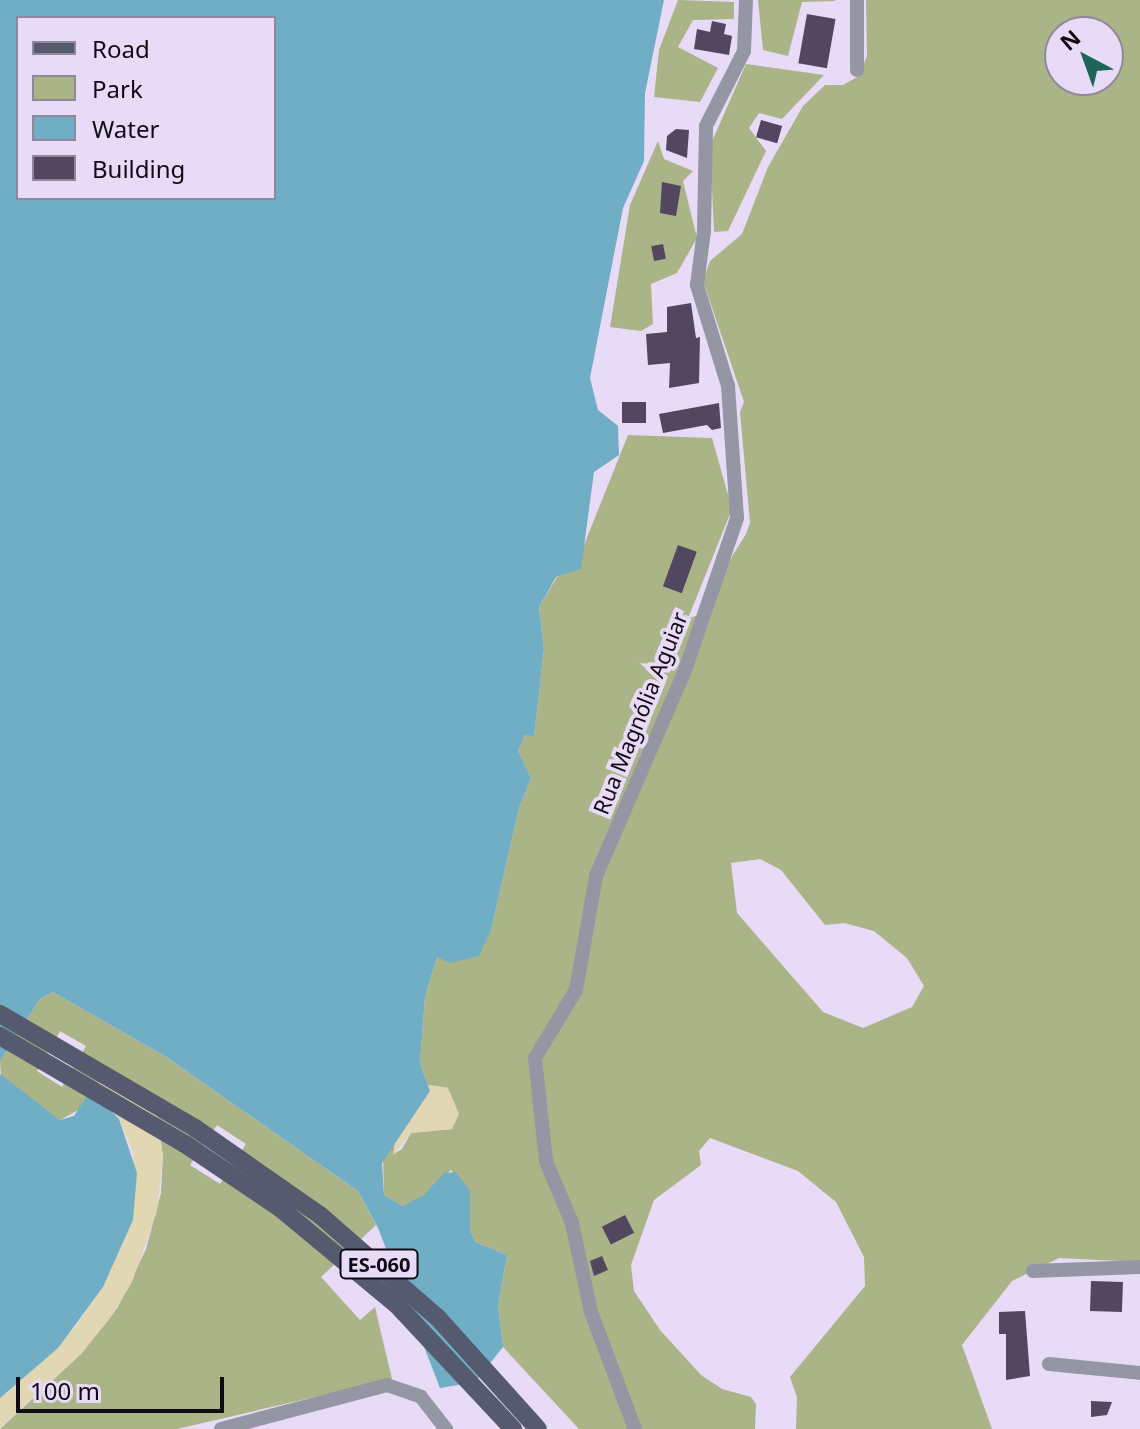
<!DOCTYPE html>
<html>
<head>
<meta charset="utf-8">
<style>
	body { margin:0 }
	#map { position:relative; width:1140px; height:1429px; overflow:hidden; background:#e7dbf7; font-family:"Noto Sans",sans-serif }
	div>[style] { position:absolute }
	.green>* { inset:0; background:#aab487 }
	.sand>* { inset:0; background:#e1d7b2 }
	.water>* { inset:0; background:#6faec5 }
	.building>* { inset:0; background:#51475e; transform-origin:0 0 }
	.minor>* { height:14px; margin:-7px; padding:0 7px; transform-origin:7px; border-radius:7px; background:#9497a3 }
	.major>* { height:18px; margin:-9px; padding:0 9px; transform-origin:9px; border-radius:9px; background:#565a6f }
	span { translate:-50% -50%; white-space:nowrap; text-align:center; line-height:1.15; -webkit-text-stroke:8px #e7dbf7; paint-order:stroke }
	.shield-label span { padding:2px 6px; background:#e7dbf7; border:2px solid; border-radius:6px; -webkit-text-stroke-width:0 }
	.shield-label { font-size:20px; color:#0f0a14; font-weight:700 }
	.street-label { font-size:22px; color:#0f0a14 }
	.legend { position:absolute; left:16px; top:16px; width:260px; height:184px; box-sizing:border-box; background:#e7dbf7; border:2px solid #91879c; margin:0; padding:10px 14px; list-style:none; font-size:24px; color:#0f0a14 }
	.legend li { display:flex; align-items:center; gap:16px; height:40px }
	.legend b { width:40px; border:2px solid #91879c }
	.north { position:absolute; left:1044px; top:16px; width:80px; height:80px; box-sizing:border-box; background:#e7dbf7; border:2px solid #91879c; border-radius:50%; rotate:319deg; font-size:22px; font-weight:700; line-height:32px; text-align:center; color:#0f0a14 }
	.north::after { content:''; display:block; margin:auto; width:28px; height:36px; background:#1e6559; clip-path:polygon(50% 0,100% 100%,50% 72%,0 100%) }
	.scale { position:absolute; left:16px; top:1377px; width:208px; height:36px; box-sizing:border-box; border:4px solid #0f0a14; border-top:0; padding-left:10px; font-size:24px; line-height:28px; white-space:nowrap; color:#0f0a14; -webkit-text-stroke:6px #e7dbf7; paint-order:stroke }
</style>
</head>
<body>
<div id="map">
	<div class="green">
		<div style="clip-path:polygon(678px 0,734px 2px,734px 19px,693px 20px,678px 47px,718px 68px,700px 102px,654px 97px,659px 50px)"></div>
		<div style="clip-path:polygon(758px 0,835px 0,835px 1px,802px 2px,788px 56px,763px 50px)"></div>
		<div style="clip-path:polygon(evenodd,866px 0,1140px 0,1140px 1262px,1059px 1258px,1012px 1281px,962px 1345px,992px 1429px,796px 1429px,797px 1397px,790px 1377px,865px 1286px,864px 1257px,836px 1202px,798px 1171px,710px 1138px,699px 1151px,701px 1165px,654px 1200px,631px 1265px,634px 1291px,660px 1330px,701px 1375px,722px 1389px,751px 1397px,756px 1404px,755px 1429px,579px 1429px,503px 1347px,498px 1306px,507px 1255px,475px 1242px,470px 1229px,470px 1192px,451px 1170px,424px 1196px,403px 1206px,384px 1195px,383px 1155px,395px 1143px,394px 1154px,402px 1149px,411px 1133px,452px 1129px,448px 1088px,428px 1085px,420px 1063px,425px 997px,437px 957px,491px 930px,519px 808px,531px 778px,518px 751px,525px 735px,534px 735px,544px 649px,539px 607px,557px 577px,574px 570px,628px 435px,712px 438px,732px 509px,689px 616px,678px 613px,690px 618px,710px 611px,728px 563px,746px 534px,750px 523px,740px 412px,744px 402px,703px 281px,710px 261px,742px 234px,768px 167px,803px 106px,825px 85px,843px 85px,859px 76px,867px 56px,866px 0,1060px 32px,1108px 32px,1108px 80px,1060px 80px,1060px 32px,866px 0,760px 859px,781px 870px,825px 925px,844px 923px,874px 931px,907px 958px,924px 986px,912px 1007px,863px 1028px,823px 1012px,737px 913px,731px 863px,760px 859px)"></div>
		<div style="clip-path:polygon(746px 64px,824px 75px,782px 119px,759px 113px,749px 128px,766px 151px,728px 231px,714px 232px,710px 146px)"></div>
		<div style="clip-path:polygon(658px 141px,664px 159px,693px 171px,683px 181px,697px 238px,677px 273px,651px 284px,653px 324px,641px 331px,610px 327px,630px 205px)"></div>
		<div style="clip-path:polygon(evenodd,53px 992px,165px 1056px,358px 1191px,376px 1225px,321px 1277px,360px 1320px,375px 1307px,392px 1379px,177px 1429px,0 1429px,81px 1354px,118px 1307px,146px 1249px,161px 1193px,163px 1157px,157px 1113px,78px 1110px,60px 1120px,1px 1077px,0 1061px,40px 999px,53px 992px,60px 1031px,86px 1046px,62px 1087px,37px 1071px,60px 1031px,53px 992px,217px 1125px,246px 1144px,220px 1184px,190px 1165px,217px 1125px)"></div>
	</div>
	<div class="sand">
		<div style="clip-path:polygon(100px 1081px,157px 1113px,163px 1157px,157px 1211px,132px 1282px,111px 1317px,81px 1354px,0 1428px,0 1398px,73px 1329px,103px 1287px,133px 1220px,133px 1152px,119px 1119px,95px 1085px)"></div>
		<div style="clip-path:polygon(428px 1085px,448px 1088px,459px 1114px,452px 1129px,411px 1133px,393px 1155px,395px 1143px,430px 1091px)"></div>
	</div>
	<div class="water">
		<div style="clip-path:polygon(evenodd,0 0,664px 0,645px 93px,644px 161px,623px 208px,590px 378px,598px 410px,618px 426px,619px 455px,594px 472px,581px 569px,556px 577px,539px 607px,544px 649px,534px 736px,525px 735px,518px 751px,531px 778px,519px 808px,491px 930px,479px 956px,450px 963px,437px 957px,425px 997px,420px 1063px,430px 1091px,382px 1163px,384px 1195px,403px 1206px,424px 1195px,444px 1173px,456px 1172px,470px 1191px,470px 1229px,475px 1242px,507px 1255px,498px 1306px,503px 1347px,475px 1382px,440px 1388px,378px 1228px,358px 1191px,165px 1056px,53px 992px,40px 999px,0 1061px,0 0,18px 18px,274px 18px,274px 198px,18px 198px,18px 18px)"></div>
		<div style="clip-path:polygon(0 1074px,60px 1120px,74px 1116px,91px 1090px,119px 1119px,137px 1173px,133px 1220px,103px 1287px,58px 1348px,0 1398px)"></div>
	</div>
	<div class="building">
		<div style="left:807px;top:14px;width:29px;height:50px;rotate:10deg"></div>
		<div style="clip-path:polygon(712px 21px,726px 24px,724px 34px,732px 36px,729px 55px,694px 49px,697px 29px,710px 32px)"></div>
		<div style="left:761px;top:120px;width:22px;height:18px;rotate:16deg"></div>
		<div style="clip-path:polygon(676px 129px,689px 130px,687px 158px,666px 150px,667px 136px)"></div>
		<div style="clip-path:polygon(662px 182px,681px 186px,676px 216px,660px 213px)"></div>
		<div style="left:663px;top:244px;width:15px;height:12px;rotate:79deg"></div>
		<div style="clip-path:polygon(691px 303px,696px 338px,700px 337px,699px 383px,669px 388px,670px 363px,648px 365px,646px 334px,667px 332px,667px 307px)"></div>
		<div style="left:622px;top:402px;width:24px;height:21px"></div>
		<div style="clip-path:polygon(719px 403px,721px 428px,712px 430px,707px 425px,663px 433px,659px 414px)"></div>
		<div style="left:678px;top:545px;width:20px;height:44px;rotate:20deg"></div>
		<div style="left:625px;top:1215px;width:20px;height:26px;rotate:63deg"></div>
		<div style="clip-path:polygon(602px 1256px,608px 1270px,594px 1276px,590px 1261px)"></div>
		<div style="left:1091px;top:1281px;width:32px;height:30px;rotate:2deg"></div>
		<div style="clip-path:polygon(1025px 1311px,1030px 1376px,1006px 1380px,1006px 1334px,999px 1334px,999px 1312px)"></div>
		<div style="clip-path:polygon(1091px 1401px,1112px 1402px,1107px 1415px,1091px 1417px)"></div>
	</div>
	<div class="minor">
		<div style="left:857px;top:0;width:70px;rotate:90deg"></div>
		<div style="left:1033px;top:1271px;width:107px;rotate:-2.1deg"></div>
		<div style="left:1049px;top:1364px;width:91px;rotate:5.6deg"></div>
		<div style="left:221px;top:1429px;width:172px;rotate:-14.8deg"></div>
		<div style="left:387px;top:1385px;width:36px;rotate:19deg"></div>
		<div style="left:421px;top:1397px;width:41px;rotate:52deg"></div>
		<div style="left:635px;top:1429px;width:125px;rotate:-110.6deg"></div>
		<div style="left:591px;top:1312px;width:91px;rotate:-102.1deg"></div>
		<div style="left:572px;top:1223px;width:67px;rotate:-112.8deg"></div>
		<div style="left:546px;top:1161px;width:104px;rotate:-96.1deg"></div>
		<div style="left:535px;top:1058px;width:79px;rotate:-58.9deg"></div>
		<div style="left:576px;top:990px;width:116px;rotate:-80deg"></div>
		<div style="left:596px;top:876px;width:221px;rotate:-66.6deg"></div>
		<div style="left:684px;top:673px;width:164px;rotate:-71.1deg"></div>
		<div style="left:737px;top:518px;width:132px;rotate:-93.9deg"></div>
		<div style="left:728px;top:386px;width:106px;rotate:-107.1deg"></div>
		<div style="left:697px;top:285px;width:54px;rotate:-82.6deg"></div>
		<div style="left:704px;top:231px;width:105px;rotate:-88.9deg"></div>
		<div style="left:706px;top:126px;width:84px;rotate:-63.1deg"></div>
		<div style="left:744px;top:51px;width:51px;rotate:-87.8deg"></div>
	</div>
	<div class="major">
		<div style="left:0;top:1014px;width:226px;rotate:30.3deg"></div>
		<div style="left:195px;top:1128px;width:154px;rotate:34.9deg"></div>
		<div style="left:321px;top:1216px;width:155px;rotate:41.1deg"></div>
		<div style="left:438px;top:1318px;width:149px;rotate:48deg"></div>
		<div style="left:0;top:1036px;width:214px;rotate:30.3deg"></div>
		<div style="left:185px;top:1144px;width:115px;rotate:34deg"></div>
		<div style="left:280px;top:1208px;width:152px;rotate:39.7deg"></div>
		<div style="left:397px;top:1305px;width:170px;rotate:46.9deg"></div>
	</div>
	<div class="shield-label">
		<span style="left:379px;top:1264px">ES-060</span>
	</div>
	<div class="street-label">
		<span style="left:640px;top:713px;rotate:-68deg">Rua Magnólia Aguiar</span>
	</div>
	<ul class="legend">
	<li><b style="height:10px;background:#565a6f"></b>Road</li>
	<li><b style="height:22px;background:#aab487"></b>Park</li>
	<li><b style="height:22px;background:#6faec5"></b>Water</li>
	<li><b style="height:22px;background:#51475e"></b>Building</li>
	</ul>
	<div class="north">N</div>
	<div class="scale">100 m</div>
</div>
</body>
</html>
